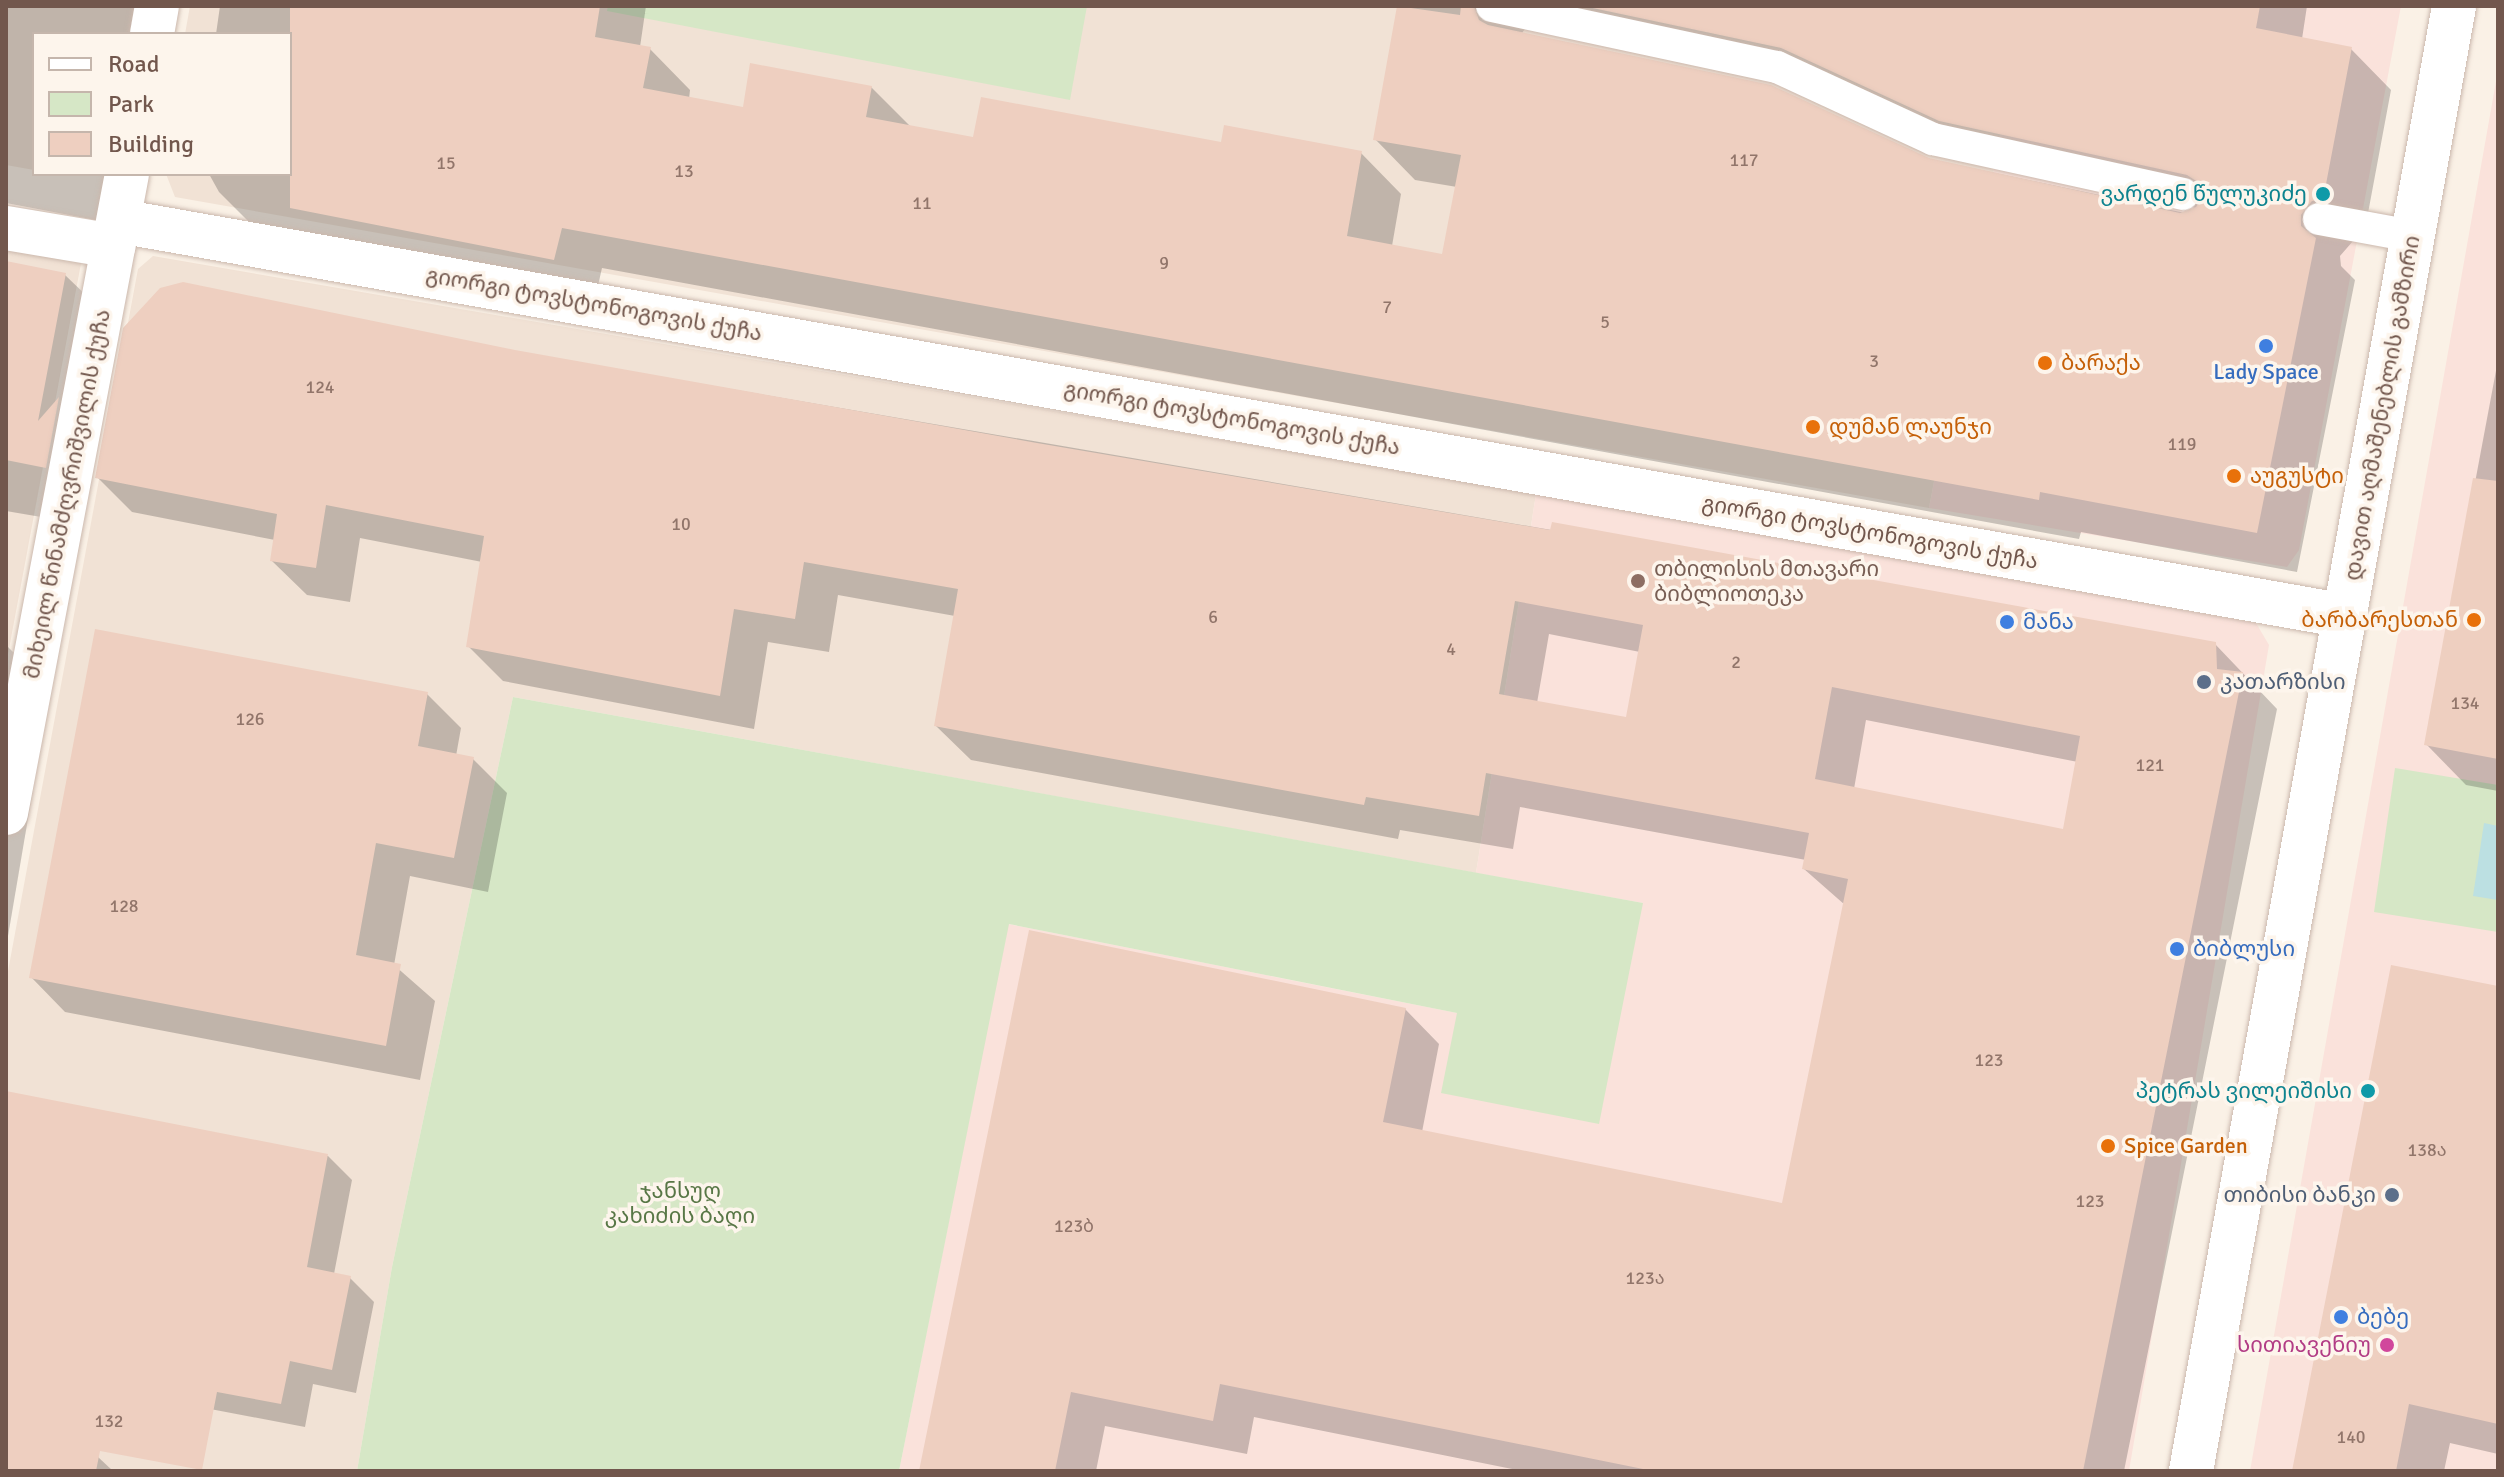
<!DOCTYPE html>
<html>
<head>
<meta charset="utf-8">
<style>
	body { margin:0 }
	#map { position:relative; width:2504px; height:1477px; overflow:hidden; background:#faf1e6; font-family:Signika,"Noto Sans Georgian",sans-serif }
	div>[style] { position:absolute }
	.residential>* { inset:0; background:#f1e2d5 }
	.commercial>* { inset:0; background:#fae2db }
	.green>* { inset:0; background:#d6e7c6 }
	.water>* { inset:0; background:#bce0e2 }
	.shadow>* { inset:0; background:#0003 }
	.building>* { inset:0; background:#eecfc0 }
	.roads { filter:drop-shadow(0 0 2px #cbb8ad) drop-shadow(0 0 2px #cbb8ad) }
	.lane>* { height:32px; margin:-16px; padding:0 16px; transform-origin:16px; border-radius:16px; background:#fff }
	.street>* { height:44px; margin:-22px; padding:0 22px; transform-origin:22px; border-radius:22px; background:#fff }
	.secondary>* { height:44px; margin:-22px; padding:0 22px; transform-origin:22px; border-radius:22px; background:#fff }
	.dots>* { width:22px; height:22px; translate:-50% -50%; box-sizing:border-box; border:4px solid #fdf5ec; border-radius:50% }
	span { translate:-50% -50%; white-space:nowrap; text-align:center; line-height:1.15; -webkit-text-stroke:7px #fdf5ec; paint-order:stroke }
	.number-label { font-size:18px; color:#91756a }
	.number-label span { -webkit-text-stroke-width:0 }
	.culture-label { font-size:22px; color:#0d838f }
	.right { translate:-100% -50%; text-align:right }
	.street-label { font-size:22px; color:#72574d }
	.food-label { font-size:22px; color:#c56008 }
	.left { translate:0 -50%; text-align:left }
	.shop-label { font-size:22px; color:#366cbe }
	.education-label { font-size:22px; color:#785e54 }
	.service-label { font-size:22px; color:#4e5e75 }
	.park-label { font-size:22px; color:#587746 }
	.hotel-label { font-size:22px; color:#b23c85 }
	.frame { position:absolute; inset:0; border:8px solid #72574d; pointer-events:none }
	.legend { position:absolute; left:32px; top:32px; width:260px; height:144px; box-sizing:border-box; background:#fdf5ec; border:2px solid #c5b6ac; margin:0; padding:10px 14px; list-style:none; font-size:24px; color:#72574d }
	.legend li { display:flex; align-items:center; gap:16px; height:40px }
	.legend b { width:40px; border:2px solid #c5b6ac }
</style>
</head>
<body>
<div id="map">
	<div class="residential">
		<div style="clip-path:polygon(6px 6px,135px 6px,129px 34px,34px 34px,34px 170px,6px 165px)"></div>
		<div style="clip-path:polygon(190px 6px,2025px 6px,1929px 508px,175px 197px,166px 174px,290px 174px,290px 34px,185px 34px)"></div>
		<div style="clip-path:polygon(6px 245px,82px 258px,6px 665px)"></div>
		<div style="clip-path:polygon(153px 256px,1536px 494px,1476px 873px,513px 697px,392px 1267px,357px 1471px,6px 1471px,6px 982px,138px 269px)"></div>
	</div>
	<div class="commercial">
		<div style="clip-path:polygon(2025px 6px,2401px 6px,2299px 550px,2287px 567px,1929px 508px)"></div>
		<div style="clip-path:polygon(2498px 70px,2498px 1471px,2250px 1471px)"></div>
		<div style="clip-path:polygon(1536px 494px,2256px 623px,2269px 645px,2129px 1471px,899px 1471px,1008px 924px,1457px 1013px,1643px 903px,1476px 873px)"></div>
	</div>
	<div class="green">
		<div style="clip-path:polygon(608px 6px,1087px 6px,1070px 100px,607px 11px)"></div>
		<div style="clip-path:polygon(513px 697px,1643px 903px,1599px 1124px,1441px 1093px,1457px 1013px,1009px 924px,899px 1471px,357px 1471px,392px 1267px)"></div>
		<div style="clip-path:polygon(2395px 768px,2498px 785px,2498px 932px,2374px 912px)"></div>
	</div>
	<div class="water">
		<div style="clip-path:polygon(2484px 823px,2498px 826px,2498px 900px,2473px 896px)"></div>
	</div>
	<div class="shadow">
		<div style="clip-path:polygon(6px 6px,152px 6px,163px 34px,34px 34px,34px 174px,137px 174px,127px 226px,6px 203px)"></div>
		<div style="clip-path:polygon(evenodd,220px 6px,646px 6px,640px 47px,650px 49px,690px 90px,689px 99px,745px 109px,871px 87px,911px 127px,975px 140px,1223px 144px,1361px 153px,1401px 194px,1392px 246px,1444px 256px,1457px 187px,1415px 180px,1375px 139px,1399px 6px,2307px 6px,2302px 39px,2351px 49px,2391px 90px,2363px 240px,2353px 241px,2340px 256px,2341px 266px,2355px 280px,2297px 572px,2081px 532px,2079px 539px,602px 268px,595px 299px,260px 233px,219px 192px,209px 174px,290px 174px,290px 34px,216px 34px,220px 6px,1526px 28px,1824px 88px,1981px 161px,2196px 208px,2190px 214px,1928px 159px,1521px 34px,1526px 28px)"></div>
		<div style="clip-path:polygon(6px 263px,65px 275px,90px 299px,47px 518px,6px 511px)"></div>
		<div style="clip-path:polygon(evenodd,515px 352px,2215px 644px,2277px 709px,2124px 1471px,1522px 1471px,1254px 1417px,1247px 1454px,1105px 1426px,1096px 1471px,922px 1471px,1405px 1009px,1439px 1044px,1422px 1132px,1784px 1205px,1845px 905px,1804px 869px,1806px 860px,1520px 807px,1513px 849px,1400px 830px,1398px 839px,971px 760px,936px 726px,955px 616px,838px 595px,829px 652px,768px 642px,754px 729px,503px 681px,468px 646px,482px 562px,360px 538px,350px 602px,307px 595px,272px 561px,275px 540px,132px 512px,97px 477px,515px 352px,1549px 634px,1640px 652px,1628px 719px,1537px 703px,1549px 634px,515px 352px,1866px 720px,2078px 762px,2065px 832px,1854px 789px,1866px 720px)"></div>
		<div style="clip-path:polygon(2498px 360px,2498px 791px,2466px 785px,2426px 744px)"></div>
		<div style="clip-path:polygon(6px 645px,50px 689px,6px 948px)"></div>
		<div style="clip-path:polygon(427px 694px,461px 728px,456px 756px,473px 759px,507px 793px,488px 892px,410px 876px,394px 965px,435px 1001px,420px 1080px,65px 1012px,31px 977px)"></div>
		<div style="clip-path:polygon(2498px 988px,2498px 1454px,2450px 1443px,2444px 1471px,2294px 1471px)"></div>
		<div style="clip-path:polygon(6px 1114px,328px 1156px,352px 1180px,334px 1274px,350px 1278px,374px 1302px,356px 1393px,313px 1384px,305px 1427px,6px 1370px)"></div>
		<div style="clip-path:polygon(6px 1435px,98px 1457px,113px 1471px,6px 1471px)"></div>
	</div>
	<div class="building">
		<div style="clip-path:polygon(290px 6px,600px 6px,595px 37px,651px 47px,643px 88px,743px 107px,750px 63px,872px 86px,866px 117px,973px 137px,981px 97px,1221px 142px,1224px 125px,1362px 151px,1347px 236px,1442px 254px,1461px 155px,1373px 140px,1397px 6px,1460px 15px,1461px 6px,1474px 6px,1479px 20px,1488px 25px,1771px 85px,1929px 158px,2180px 213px,2196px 207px,2202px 197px,2196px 181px,2187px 175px,1939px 121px,1781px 48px,1583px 6px,2260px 6px,2256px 28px,2352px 47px,2323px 200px,2312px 201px,2301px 215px,2301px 226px,2316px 238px,2257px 533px,2040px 492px,2039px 500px,562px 228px,554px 260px,290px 208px)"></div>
		<div style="clip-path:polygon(6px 261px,66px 273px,38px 421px,59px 397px,46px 468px,6px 460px)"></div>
		<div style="clip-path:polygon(evenodd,183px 282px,515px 350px,1037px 443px,1550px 530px,1552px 522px,2216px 642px,2217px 669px,2243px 672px,2083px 1471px,1653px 1471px,1220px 1384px,1213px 1421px,1071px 1392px,1055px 1471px,919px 1471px,1029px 930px,1406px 1008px,1383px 1122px,1782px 1203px,1848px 879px,1802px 869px,1809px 833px,1486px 773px,1479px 816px,1366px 797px,1364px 805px,934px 726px,958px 589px,804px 562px,795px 619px,734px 609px,720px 696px,466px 647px,484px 536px,326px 505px,316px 568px,270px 561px,277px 514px,95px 478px,123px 328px,160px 288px,183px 282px,1515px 601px,1643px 625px,1626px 717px,1499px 694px,1515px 601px,183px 282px,1832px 687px,2080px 736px,2063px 829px,1815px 779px,1832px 687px)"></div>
		<div style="clip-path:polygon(2473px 478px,2498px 481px,2498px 759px,2424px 745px)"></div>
		<div style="clip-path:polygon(95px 629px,428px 692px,418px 746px,474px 757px,454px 858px,376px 843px,356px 955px,401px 964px,386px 1046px,29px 978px)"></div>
		<div style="clip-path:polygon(2391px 965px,2498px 986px,2498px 1424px,2409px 1404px,2396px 1471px,2292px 1471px)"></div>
		<div style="clip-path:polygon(6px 1091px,328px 1154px,307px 1267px,351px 1276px,332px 1370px,290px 1361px,281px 1404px,217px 1392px,202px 1470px,100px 1451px,96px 1471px,6px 1471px)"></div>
	</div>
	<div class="roads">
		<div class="lane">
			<div style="left:1492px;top:6px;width:291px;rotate:12.1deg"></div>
			<div style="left:1777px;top:67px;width:172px;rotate:24.8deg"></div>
			<div style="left:1933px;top:139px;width:256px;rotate:12.4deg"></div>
			<div style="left:2319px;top:219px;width:95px;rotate:10.4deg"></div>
		</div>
		<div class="street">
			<div style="left:152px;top:34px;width:28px;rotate:-80deg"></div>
			<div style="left:119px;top:221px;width:2261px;rotate:10.06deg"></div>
			<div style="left:6px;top:228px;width:109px;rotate:9.5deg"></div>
			<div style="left:6px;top:813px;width:650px;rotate:-79.28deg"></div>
		</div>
		<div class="secondary">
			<div style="left:2191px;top:1471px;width:1488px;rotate:-79.82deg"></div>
		</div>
	</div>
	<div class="dots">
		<div style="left:2323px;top:194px;background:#0f9aa8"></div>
		<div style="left:2266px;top:346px;background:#3f7fe0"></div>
		<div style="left:2045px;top:363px;background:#e8710a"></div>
		<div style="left:1813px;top:427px;background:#e8710a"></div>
		<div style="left:2234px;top:476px;background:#e8710a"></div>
		<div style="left:1638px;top:581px;background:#8d6e63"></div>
		<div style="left:2474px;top:620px;background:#e8710a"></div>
		<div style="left:2007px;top:622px;background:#3f7fe0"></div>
		<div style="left:2204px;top:682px;background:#5c6f8a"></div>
		<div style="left:2177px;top:949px;background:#3f7fe0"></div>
		<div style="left:2368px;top:1091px;background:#0f9aa8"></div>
		<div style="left:2108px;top:1146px;background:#e8710a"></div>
		<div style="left:2392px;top:1195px;background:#5c6f8a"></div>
		<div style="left:2341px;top:1317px;background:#3f7fe0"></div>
		<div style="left:2387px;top:1345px;background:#d1479c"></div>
	</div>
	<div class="number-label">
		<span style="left:1744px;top:160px">117</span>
		<span style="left:446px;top:163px">15</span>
		<span style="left:684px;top:171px">13</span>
		<span style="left:922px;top:203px">11</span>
		<span style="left:1164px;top:263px">9</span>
		<span style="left:1387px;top:307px">7</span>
		<span style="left:1605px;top:322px">5</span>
		<span style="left:1874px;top:361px">3</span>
		<span style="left:320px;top:387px">124</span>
		<span style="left:2182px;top:444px">119</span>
		<span style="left:681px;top:524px">10</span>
		<span style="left:1213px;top:617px">6</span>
		<span style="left:1451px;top:649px">4</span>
		<span style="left:1736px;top:662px">2</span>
		<span style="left:2465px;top:703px">134</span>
		<span style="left:250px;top:719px">126</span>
		<span style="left:2150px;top:765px">121</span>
		<span style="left:124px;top:906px">128</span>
		<span style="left:1989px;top:1060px">123</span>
		<span style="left:2427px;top:1150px">138ა</span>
		<span style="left:2090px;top:1201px">123</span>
		<span style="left:1074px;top:1226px">123ბ</span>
		<span style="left:1645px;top:1278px">123ა</span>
		<span style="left:109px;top:1421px">132</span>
		<span style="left:2351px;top:1437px">140</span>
	</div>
	<div class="culture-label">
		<span class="right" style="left:2307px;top:194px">ვარდენ წულუკიძე</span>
		<span class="right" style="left:2352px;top:1091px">პეტრას ვილეიშისი</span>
	</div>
	<div class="street-label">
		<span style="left:594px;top:304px;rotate:10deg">გიორგი ტოვსტონოგოვის ქუჩა</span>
		<span style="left:2382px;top:408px;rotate:-80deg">დავით აღმაშენებლის გამზირი</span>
		<span style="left:1232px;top:418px;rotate:10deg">გიორგი ტოვსტონოგოვის ქუჩა</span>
		<span style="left:67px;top:494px;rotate:-79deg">მიხეილ წინამძღვრიშვილის ქუჩა</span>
		<span style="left:1870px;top:532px;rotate:10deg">გიორგი ტოვსტონოგოვის ქუჩა</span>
	</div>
	<div class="food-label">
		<span class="left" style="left:2061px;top:363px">ბარაქა</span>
		<span class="left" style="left:1829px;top:427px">დუმან ლაუნჯი</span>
		<span class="left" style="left:2250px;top:476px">აუგუსტი</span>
		<span class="right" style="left:2458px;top:620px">ბარბარესთან</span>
		<span class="left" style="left:2124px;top:1146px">Spice Garden</span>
	</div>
	<div class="shop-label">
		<span style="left:2266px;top:372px">Lady Space</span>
		<span class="left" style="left:2023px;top:622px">მანა</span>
		<span class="left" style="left:2193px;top:949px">ბიბლუსი</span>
		<span class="left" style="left:2357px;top:1317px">ბებე</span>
	</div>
	<div class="education-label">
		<span class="left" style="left:1654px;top:581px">თბილისის მთავარი<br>ბიბლიოთეკა</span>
	</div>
	<div class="service-label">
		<span class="left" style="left:2220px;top:682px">კათარზისი</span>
		<span class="right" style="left:2376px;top:1195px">თიბისი ბანკი</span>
	</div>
	<div class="park-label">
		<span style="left:680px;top:1203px">ჯანსუღ<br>კახიძის ბაღი</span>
	</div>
	<div class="hotel-label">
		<span class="right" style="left:2371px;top:1345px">სითიავენიუ</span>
	</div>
	<div class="frame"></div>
	<ul class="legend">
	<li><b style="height:10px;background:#fff"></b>Road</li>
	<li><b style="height:22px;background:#d6e7c6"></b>Park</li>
	<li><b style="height:22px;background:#eecfc0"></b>Building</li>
	</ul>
</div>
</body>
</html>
